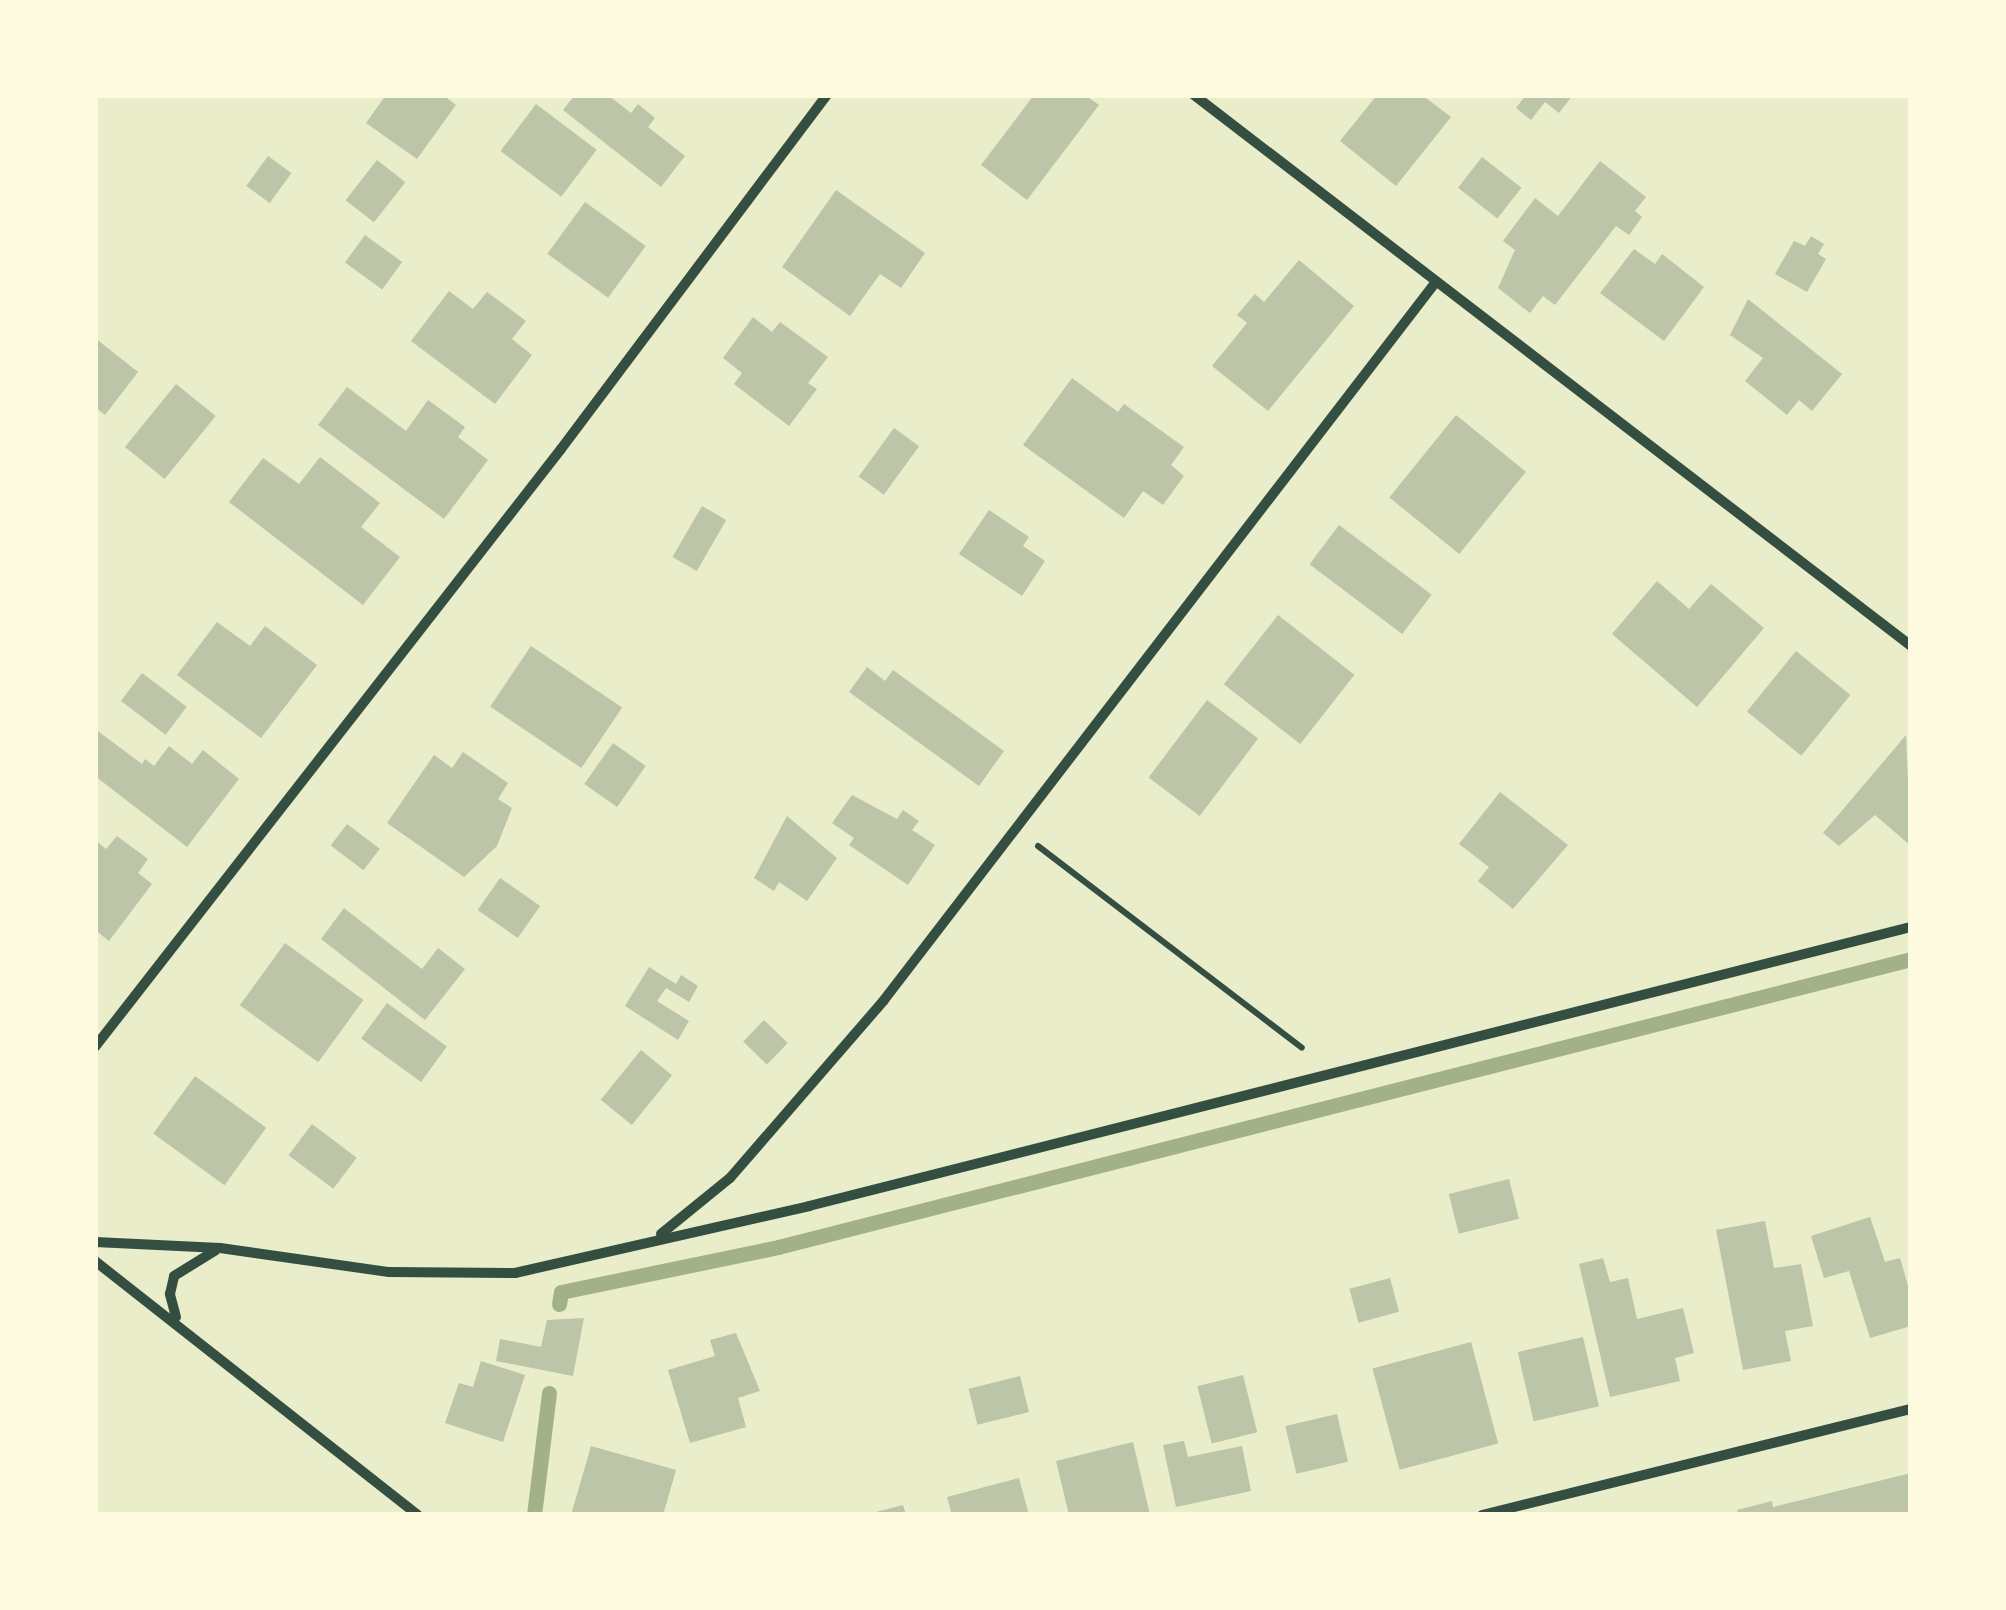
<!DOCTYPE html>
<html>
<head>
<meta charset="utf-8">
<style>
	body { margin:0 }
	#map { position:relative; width:2006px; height:1610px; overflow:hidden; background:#e9edc9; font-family:Bitter,serif }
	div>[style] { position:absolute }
	.stream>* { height:15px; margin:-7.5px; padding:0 7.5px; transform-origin:7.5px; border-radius:7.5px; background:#a3b18a }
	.building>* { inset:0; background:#bcc5a7; transform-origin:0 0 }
	.path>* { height:6px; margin:-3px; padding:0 3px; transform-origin:3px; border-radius:3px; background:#344e41 }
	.minor>* { height:10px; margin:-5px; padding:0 5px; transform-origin:5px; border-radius:5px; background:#344e41 }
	span { translate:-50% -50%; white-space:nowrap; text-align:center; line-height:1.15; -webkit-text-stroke:10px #fefae0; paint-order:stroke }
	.frame { position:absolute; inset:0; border:98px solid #fefae0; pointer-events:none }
</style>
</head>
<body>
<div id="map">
	<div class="stream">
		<div style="left:559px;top:1304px;width:12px;rotate:-81deg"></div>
		<div style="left:561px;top:1292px;width:222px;rotate:-11.7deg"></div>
		<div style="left:778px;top:1247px;width:1169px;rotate:-14.26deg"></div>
		<div style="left:534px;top:1515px;width:123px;rotate:-83deg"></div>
	</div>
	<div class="building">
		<div style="clip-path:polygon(386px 95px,443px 95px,456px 105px,417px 159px,366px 123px)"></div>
		<div style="clip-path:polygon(575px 95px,608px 95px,631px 113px,638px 104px,655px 118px,648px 127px,685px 156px,661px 187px,563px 110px)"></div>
		<div style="clip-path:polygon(1034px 95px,1085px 95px,1099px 105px,1027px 200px,981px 165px)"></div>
		<div style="clip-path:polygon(1377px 95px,1422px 95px,1451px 117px,1396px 186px,1340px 141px)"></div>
		<div style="clip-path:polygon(1526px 95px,1573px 95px,1559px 113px,1545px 102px,1531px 120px,1516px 108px)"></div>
		<div style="left:536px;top:104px;width:76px;height:59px;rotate:37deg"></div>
		<div style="left:268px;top:156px;width:29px;height:37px;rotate:36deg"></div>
		<div style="left:1482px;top:157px;width:50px;height:39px;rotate:38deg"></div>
		<div style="left:377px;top:160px;width:36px;height:51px;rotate:38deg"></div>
		<div style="clip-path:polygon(1600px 161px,1646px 197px,1635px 211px,1642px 217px,1629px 235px,1616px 226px,1555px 305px,1543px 296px,1530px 313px,1498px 288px,1515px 250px,1503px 241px,1535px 198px,1558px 216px)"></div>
		<div style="clip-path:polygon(836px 190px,925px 253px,901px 288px,880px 274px,850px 316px,782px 267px)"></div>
		<div style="left:585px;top:202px;width:75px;height:64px;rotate:36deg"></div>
		<div style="left:365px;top:235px;width:46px;height:34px;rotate:36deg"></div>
		<div style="clip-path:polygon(1811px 236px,1824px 244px,1818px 254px,1826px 259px,1807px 292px,1775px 274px,1794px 241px,1805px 246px)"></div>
		<div style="clip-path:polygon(1634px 249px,1655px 264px,1662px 254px,1704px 287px,1664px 341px,1600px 293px)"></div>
		<div style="clip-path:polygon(1299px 260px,1354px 306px,1268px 411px,1212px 366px,1247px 323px,1237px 315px,1255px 294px,1264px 302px)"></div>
		<div style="clip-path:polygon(449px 291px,473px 309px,487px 292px,526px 321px,512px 339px,532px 355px,495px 404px,411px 341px)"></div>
		<div style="clip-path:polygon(1748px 299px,1842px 374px,1812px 411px,1799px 400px,1787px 415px,1745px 381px,1763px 358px,1730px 335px)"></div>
		<div style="clip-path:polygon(753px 317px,772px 332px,780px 322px,828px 357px,808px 383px,817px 389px,789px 426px,734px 384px,742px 373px,723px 358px)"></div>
		<div style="clip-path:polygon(95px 338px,138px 372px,105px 415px,95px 407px)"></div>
		<div style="clip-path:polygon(1072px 378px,1118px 412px,1124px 404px,1184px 447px,1171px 465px,1184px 476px,1163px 505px,1143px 491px,1124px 518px,1023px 445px)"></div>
		<div style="left:176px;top:384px;width:51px;height:81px;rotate:39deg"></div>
		<div style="clip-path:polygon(347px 387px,406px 431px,428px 400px,465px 427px,458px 437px,488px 460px,444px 519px,318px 425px)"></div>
		<div style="left:1456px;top:415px;width:90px;height:106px;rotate:39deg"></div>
		<div style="left:894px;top:428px;width:31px;height:60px;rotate:36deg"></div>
		<div style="clip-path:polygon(320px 457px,380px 503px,361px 527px,400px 557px,363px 605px,229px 502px,263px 458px,299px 484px)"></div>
		<div style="left:702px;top:506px;width:28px;height:59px;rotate:30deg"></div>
		<div style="clip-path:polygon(989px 510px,1029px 537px,1023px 546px,1045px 561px,1022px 596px,959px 554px)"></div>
		<div style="left:1339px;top:525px;width:116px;height:49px;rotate:37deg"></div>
		<div style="clip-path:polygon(1657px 581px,1689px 609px,1711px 584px,1764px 628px,1697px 707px,1612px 634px)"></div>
		<div style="left:1278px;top:615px;width:97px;height:88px;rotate:38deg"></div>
		<div style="clip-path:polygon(217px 622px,250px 646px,265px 626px,317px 665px,261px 738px,177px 675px)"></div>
		<div style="left:531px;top:646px;width:110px;height:73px;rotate:34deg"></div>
		<div style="left:1796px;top:651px;width:70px;height:78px;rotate:39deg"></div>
		<div style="clip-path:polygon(867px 667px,885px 681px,893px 670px,1004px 751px,979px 786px,849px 692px)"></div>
		<div style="left:142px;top:673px;width:56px;height:35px;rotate:37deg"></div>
		<div style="left:1207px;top:700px;width:64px;height:97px;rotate:37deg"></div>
		<div style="clip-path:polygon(95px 729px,142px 764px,145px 759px,154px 766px,169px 746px,192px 764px,203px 750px,239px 779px,187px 847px,95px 776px)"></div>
		<div style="clip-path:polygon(1906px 735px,1911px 846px,1875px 815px,1839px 846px,1823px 833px)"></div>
		<div style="left:613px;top:743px;width:40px;height:50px;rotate:35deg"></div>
		<div style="clip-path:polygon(463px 752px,508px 783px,498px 799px,512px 808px,497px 846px,464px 877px,387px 823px,434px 755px,452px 768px)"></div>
		<div style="clip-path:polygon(1500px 792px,1568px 845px,1513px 909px,1478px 881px,1489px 867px,1459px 844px)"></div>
		<div style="clip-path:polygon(852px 795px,897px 819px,903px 810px,919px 821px,912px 830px,935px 845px,908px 885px,849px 845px,854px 838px,832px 823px)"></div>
		<div style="clip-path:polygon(787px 816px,837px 858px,807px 901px,779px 882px,774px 891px,754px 878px)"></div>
		<div style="left:347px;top:824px;width:41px;height:27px;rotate:37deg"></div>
		<div style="clip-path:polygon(117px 836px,148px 859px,138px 873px,152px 884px,109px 941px,95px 930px,95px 840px,106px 849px)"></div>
		<div style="left:500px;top:878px;width:49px;height:39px;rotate:35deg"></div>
		<div style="clip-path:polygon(344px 908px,422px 969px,438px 948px,465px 969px,425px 1020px,321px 939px)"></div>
		<div style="left:285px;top:943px;width:97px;height:77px;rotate:36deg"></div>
		<div style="clip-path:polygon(649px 967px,676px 984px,681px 975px,698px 986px,689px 1002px,666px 988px,657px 1001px,689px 1021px,678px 1040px,625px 1006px)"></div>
		<div style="left:387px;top:1003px;width:74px;height:44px;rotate:36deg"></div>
		<div style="left:764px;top:1020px;width:33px;height:30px;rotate:44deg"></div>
		<div style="left:641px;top:1050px;width:40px;height:64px;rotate:39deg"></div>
		<div style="left:195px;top:1076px;width:88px;height:71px;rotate:36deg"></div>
		<div style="left:312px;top:1124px;width:56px;height:39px;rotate:37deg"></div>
		<div style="left:1509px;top:1179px;width:41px;height:62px;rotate:76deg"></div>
		<div style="clip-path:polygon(1870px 1217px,1885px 1262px,1900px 1258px,1911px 1296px,1911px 1326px,1870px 1338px,1849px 1271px,1824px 1278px,1811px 1236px)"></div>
		<div style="clip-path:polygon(1765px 1221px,1774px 1268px,1801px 1264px,1813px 1326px,1785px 1331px,1791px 1361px,1743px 1370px,1716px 1230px)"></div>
		<div style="clip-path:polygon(1603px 1258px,1610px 1282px,1628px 1278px,1637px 1319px,1683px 1308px,1694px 1353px,1675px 1358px,1680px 1381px,1610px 1397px,1579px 1264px)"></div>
		<div style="left:1390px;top:1278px;width:35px;height:42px;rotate:75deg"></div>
		<div style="clip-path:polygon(584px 1318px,573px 1376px,496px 1361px,500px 1339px,541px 1347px,547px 1320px)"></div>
		<div style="clip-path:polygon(736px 1333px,760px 1391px,738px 1398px,746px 1427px,690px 1443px,668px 1370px,715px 1356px,710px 1340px)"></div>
		<div style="left:1583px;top:1337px;width:71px;height:67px;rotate:77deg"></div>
		<div style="left:1471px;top:1342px;width:105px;height:102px;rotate:75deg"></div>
		<div style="clip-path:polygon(481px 1361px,525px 1375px,503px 1442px,445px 1423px,459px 1383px,473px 1387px)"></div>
		<div style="left:1243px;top:1375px;width:59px;height:47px;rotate:76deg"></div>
		<div style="left:1020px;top:1376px;width:37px;height:53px;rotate:76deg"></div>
		<div style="left:1337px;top:1414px;width:49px;height:53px;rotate:77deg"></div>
		<div style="clip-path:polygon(1184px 1441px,1188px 1457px,1242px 1446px,1251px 1491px,1176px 1507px,1163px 1445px)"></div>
		<div style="clip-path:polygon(1133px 1442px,1150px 1515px,1069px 1515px,1056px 1461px)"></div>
		<div style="clip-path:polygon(591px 1446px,676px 1470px,663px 1515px,571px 1515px)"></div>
		<div style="clip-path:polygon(1911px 1473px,1911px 1515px,1738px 1515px,1737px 1510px,1772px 1501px,1773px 1507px)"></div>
		<div style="clip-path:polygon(1019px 1478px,1029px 1515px,952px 1515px,947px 1497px)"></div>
		<div style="clip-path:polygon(903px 1505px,906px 1515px,868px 1515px,868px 1514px)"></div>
	</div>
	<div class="path">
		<div style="left:1038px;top:846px;width:332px;rotate:37.4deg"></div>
	</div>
	<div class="minor">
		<div style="left:1194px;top:95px;width:904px;rotate:37.54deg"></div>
		<div style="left:95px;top:1047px;width:758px;rotate:-52.07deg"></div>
		<div style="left:561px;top:449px;width:443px;rotate:-53.1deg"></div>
		<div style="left:661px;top:1234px;width:89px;rotate:-39.1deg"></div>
		<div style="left:730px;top:1178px;width:235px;rotate:-49.1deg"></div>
		<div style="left:884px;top:1000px;width:904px;rotate:-52.46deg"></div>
		<div style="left:95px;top:1242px;width:125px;rotate:2.7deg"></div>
		<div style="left:220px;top:1248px;width:171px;rotate:8.1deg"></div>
		<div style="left:389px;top:1272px;width:126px;rotate:0.5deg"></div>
		<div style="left:515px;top:1273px;width:302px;rotate:-12.8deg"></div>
		<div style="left:809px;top:1206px;width:1137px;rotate:-14.21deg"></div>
		<div style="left:95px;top:1261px;width:411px;rotate:38.2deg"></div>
		<div style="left:176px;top:1317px;width:24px;rotate:-105deg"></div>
		<div style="left:170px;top:1294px;width:18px;rotate:-77deg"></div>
		<div style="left:174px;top:1276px;width:49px;rotate:-31.8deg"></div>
		<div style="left:1482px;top:1515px;width:442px;rotate:-13.9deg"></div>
	</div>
	<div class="frame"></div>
</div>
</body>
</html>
